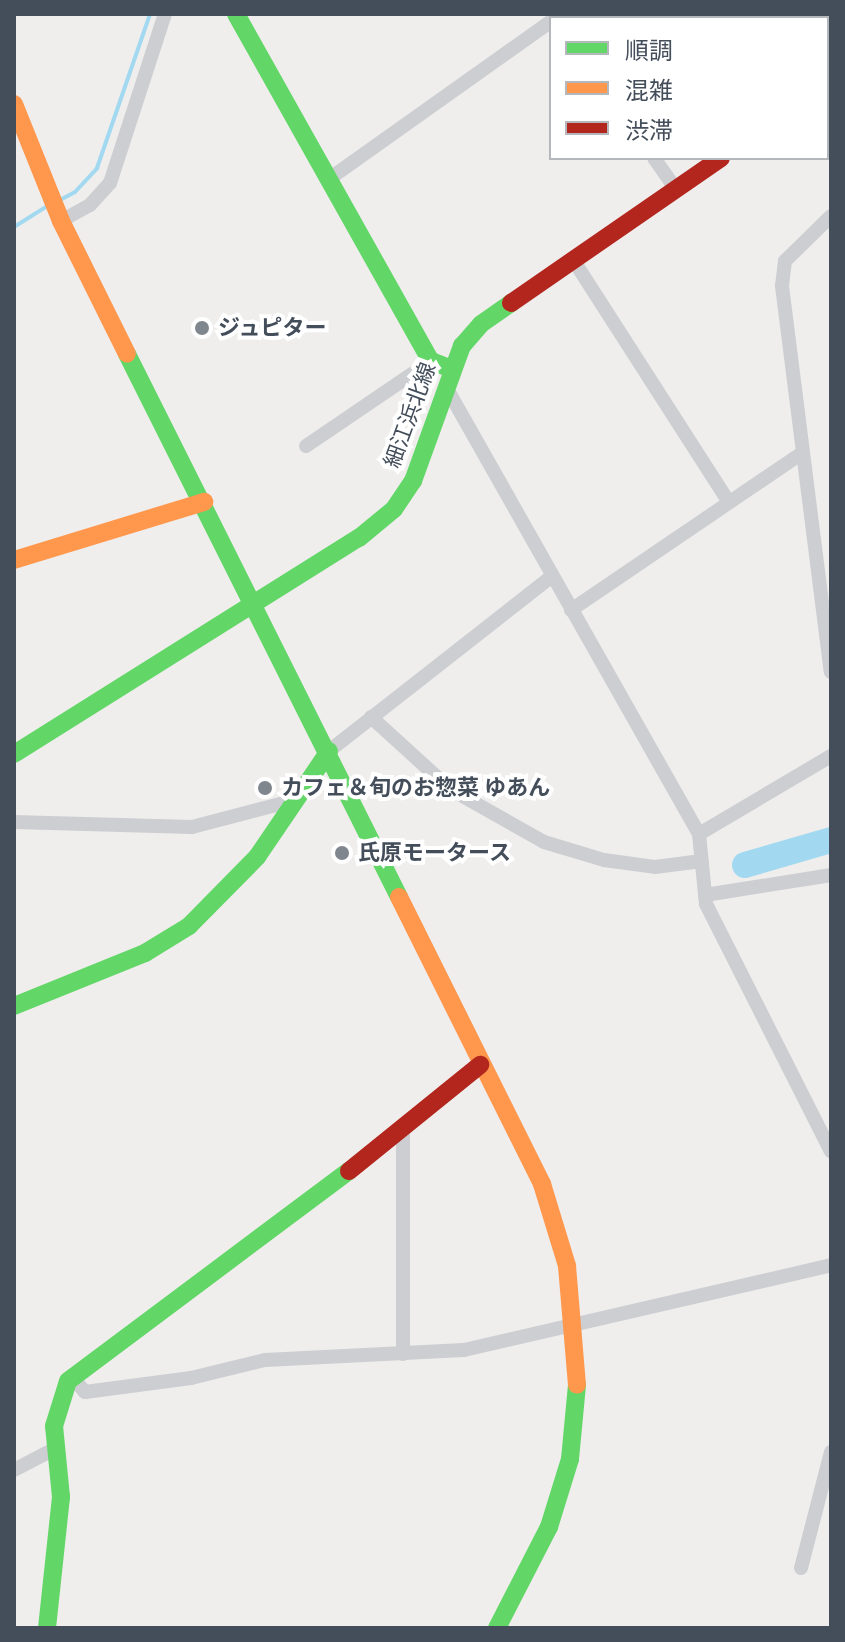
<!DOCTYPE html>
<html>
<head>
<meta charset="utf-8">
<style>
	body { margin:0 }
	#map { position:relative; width:845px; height:1642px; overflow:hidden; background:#efeeed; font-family:"DM Sans","Noto Sans JP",sans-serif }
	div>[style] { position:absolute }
	.stream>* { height:4px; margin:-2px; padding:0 2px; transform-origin:2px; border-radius:2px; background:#a2d9f0 }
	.river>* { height:26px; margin:-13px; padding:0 13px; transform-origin:13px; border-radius:13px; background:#a2d9f0 }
	.street>* { height:14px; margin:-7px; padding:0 7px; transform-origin:7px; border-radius:7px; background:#ccced1 }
	.fast>* { height:18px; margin:-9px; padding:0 9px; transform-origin:9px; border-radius:9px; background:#63d668 }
	.slow>* { height:18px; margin:-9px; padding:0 9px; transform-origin:9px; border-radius:9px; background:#ff974d }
	.jam>* { height:18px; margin:-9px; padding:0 9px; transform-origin:9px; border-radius:9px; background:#b3261e }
	.dots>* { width:22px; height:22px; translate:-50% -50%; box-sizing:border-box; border:4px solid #fff; border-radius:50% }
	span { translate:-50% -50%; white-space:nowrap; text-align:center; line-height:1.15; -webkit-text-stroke:8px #fff; paint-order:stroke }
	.poi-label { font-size:22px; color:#444e5b; font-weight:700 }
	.left { translate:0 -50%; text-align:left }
	.street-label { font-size:22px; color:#444e5b }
	.frame { position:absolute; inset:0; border:16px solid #444e5b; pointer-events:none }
	.legend { position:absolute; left:549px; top:16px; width:280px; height:144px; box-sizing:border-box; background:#fff; border:2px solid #b4b8bd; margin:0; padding:10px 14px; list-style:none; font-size:24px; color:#444e5b }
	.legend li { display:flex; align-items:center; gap:16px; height:40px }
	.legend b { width:40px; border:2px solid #b4b8bd }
</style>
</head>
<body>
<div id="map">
	<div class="stream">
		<div style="left:60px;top:200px;width:17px;rotate:-28deg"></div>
		<div style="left:75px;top:192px;width:33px;rotate:-47deg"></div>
		<div style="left:97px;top:168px;width:163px;rotate:-71deg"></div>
		<div style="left:14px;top:227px;width:41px;rotate:-32.2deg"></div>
	</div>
	<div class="river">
		<div style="left:745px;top:865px;width:90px;rotate:-16.2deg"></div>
	</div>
	<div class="street">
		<div style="left:654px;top:158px;width:38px;rotate:55deg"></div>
		<div style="left:329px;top:179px;width:272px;rotate:-35.4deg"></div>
		<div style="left:831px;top:216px;width:64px;rotate:135.6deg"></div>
		<div style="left:785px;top:261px;width:25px;rotate:97deg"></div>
		<div style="left:782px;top:286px;width:389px;rotate:82.8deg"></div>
		<div style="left:61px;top:221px;width:33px;rotate:-29deg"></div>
		<div style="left:90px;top:205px;width:30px;rotate:-48deg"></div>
		<div style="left:110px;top:183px;width:178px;rotate:-72deg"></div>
		<div style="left:574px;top:261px;width:285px;rotate:57.3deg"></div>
		<div style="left:446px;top:387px;width:514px;rotate:60.49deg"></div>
		<div style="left:699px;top:834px;width:70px;rotate:84.3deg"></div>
		<div style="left:706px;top:904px;width:277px;rotate:63.2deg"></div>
		<div style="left:306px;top:446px;width:151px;rotate:-34.2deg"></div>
		<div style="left:571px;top:610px;width:279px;rotate:-34.2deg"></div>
		<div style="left:371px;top:717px;width:107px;rotate:42.3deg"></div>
		<div style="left:450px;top:789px;width:108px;rotate:29.4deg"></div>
		<div style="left:544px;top:842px;width:63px;rotate:16.7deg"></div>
		<div style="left:604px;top:860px;width:51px;rotate:7.8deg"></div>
		<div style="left:655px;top:867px;width:47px;rotate:-7.3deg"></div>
		<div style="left:329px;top:751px;width:282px;rotate:-38.1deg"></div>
		<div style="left:14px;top:822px;width:178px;rotate:1.6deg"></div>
		<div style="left:192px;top:827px;width:107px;rotate:-14.6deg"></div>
		<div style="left:699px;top:834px;width:153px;rotate:-30.6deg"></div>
		<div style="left:705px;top:895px;width:128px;rotate:-9deg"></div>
		<div style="left:403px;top:1131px;width:223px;rotate:90deg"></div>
		<div style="left:74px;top:1379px;width:17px;rotate:50deg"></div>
		<div style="left:85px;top:1392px;width:107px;rotate:-7.5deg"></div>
		<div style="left:191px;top:1378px;width:76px;rotate:-13.7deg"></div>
		<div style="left:265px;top:1360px;width:199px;rotate:-2.9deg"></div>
		<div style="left:464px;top:1350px;width:377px;rotate:-13deg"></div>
		<div style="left:14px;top:1470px;width:47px;rotate:-27.6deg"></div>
		<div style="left:801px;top:1568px;width:120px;rotate:-75.5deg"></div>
	</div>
	<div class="fast">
		<div style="left:236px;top:14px;width:398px;rotate:60.7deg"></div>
		<div style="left:431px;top:361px;width:22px;rotate:21deg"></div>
		<div style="left:127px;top:354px;width:607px;rotate:63.39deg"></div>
		<div style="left:14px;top:754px;width:407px;rotate:-32.1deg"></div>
		<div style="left:359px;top:538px;width:45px;rotate:-39.6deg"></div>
		<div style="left:394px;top:509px;width:34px;rotate:-56deg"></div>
		<div style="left:413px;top:481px;width:144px;rotate:-70.1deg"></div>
		<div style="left:462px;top:346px;width:29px;rotate:-49deg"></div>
		<div style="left:481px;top:324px;width:37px;rotate:-35deg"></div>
		<div style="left:14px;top:1006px;width:141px;rotate:-22deg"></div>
		<div style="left:145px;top:953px;width:52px;rotate:-31.5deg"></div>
		<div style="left:189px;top:926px;width:97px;rotate:-45.4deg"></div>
		<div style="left:257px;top:857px;width:128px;rotate:-55.8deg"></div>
		<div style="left:47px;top:1628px;width:132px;rotate:-83.9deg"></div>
		<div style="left:61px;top:1497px;width:71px;rotate:-95.6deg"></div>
		<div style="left:54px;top:1426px;width:47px;rotate:-72.7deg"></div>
		<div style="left:68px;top:1381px;width:351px;rotate:-36.8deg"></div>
		<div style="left:497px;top:1628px;width:114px;rotate:-62.8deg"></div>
		<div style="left:549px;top:1527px;width:71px;rotate:-72.8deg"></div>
		<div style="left:570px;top:1459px;width:74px;rotate:-84.6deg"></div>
	</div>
	<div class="slow">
		<div style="left:14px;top:104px;width:126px;rotate:68.1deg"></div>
		<div style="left:61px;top:221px;width:148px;rotate:63.6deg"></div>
		<div style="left:14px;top:560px;width:199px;rotate:-17deg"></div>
		<div style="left:399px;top:897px;width:321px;rotate:63.5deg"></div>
		<div style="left:542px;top:1184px;width:86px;rotate:73deg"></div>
		<div style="left:567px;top:1266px;width:119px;rotate:85.2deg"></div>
	</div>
	<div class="jam">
		<div style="left:827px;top:85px;width:5px;rotate:-37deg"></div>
		<div style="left:511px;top:303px;width:255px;rotate:-34.6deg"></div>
		<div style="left:349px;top:1171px;width:169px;rotate:-39deg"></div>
	</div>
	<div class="dots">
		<div style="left:202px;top:328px;background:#80868e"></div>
		<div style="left:265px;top:788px;background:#80868e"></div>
		<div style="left:342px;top:853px;background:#80868e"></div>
	</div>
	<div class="poi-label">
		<span class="left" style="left:218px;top:328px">ジュピター</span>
		<span class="left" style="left:281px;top:788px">カフェ＆旬のお惣菜 ゆあん</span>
		<span class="left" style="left:358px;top:853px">氏原モータース</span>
	</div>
	<div class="street-label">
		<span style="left:410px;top:415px;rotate:-70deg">細江浜北線</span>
	</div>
	<div class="frame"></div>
	<ul class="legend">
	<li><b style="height:10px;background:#63d668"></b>順調</li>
	<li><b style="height:10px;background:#ff974d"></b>混雑</li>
	<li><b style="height:10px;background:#b3261e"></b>渋滞</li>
	</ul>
</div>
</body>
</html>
